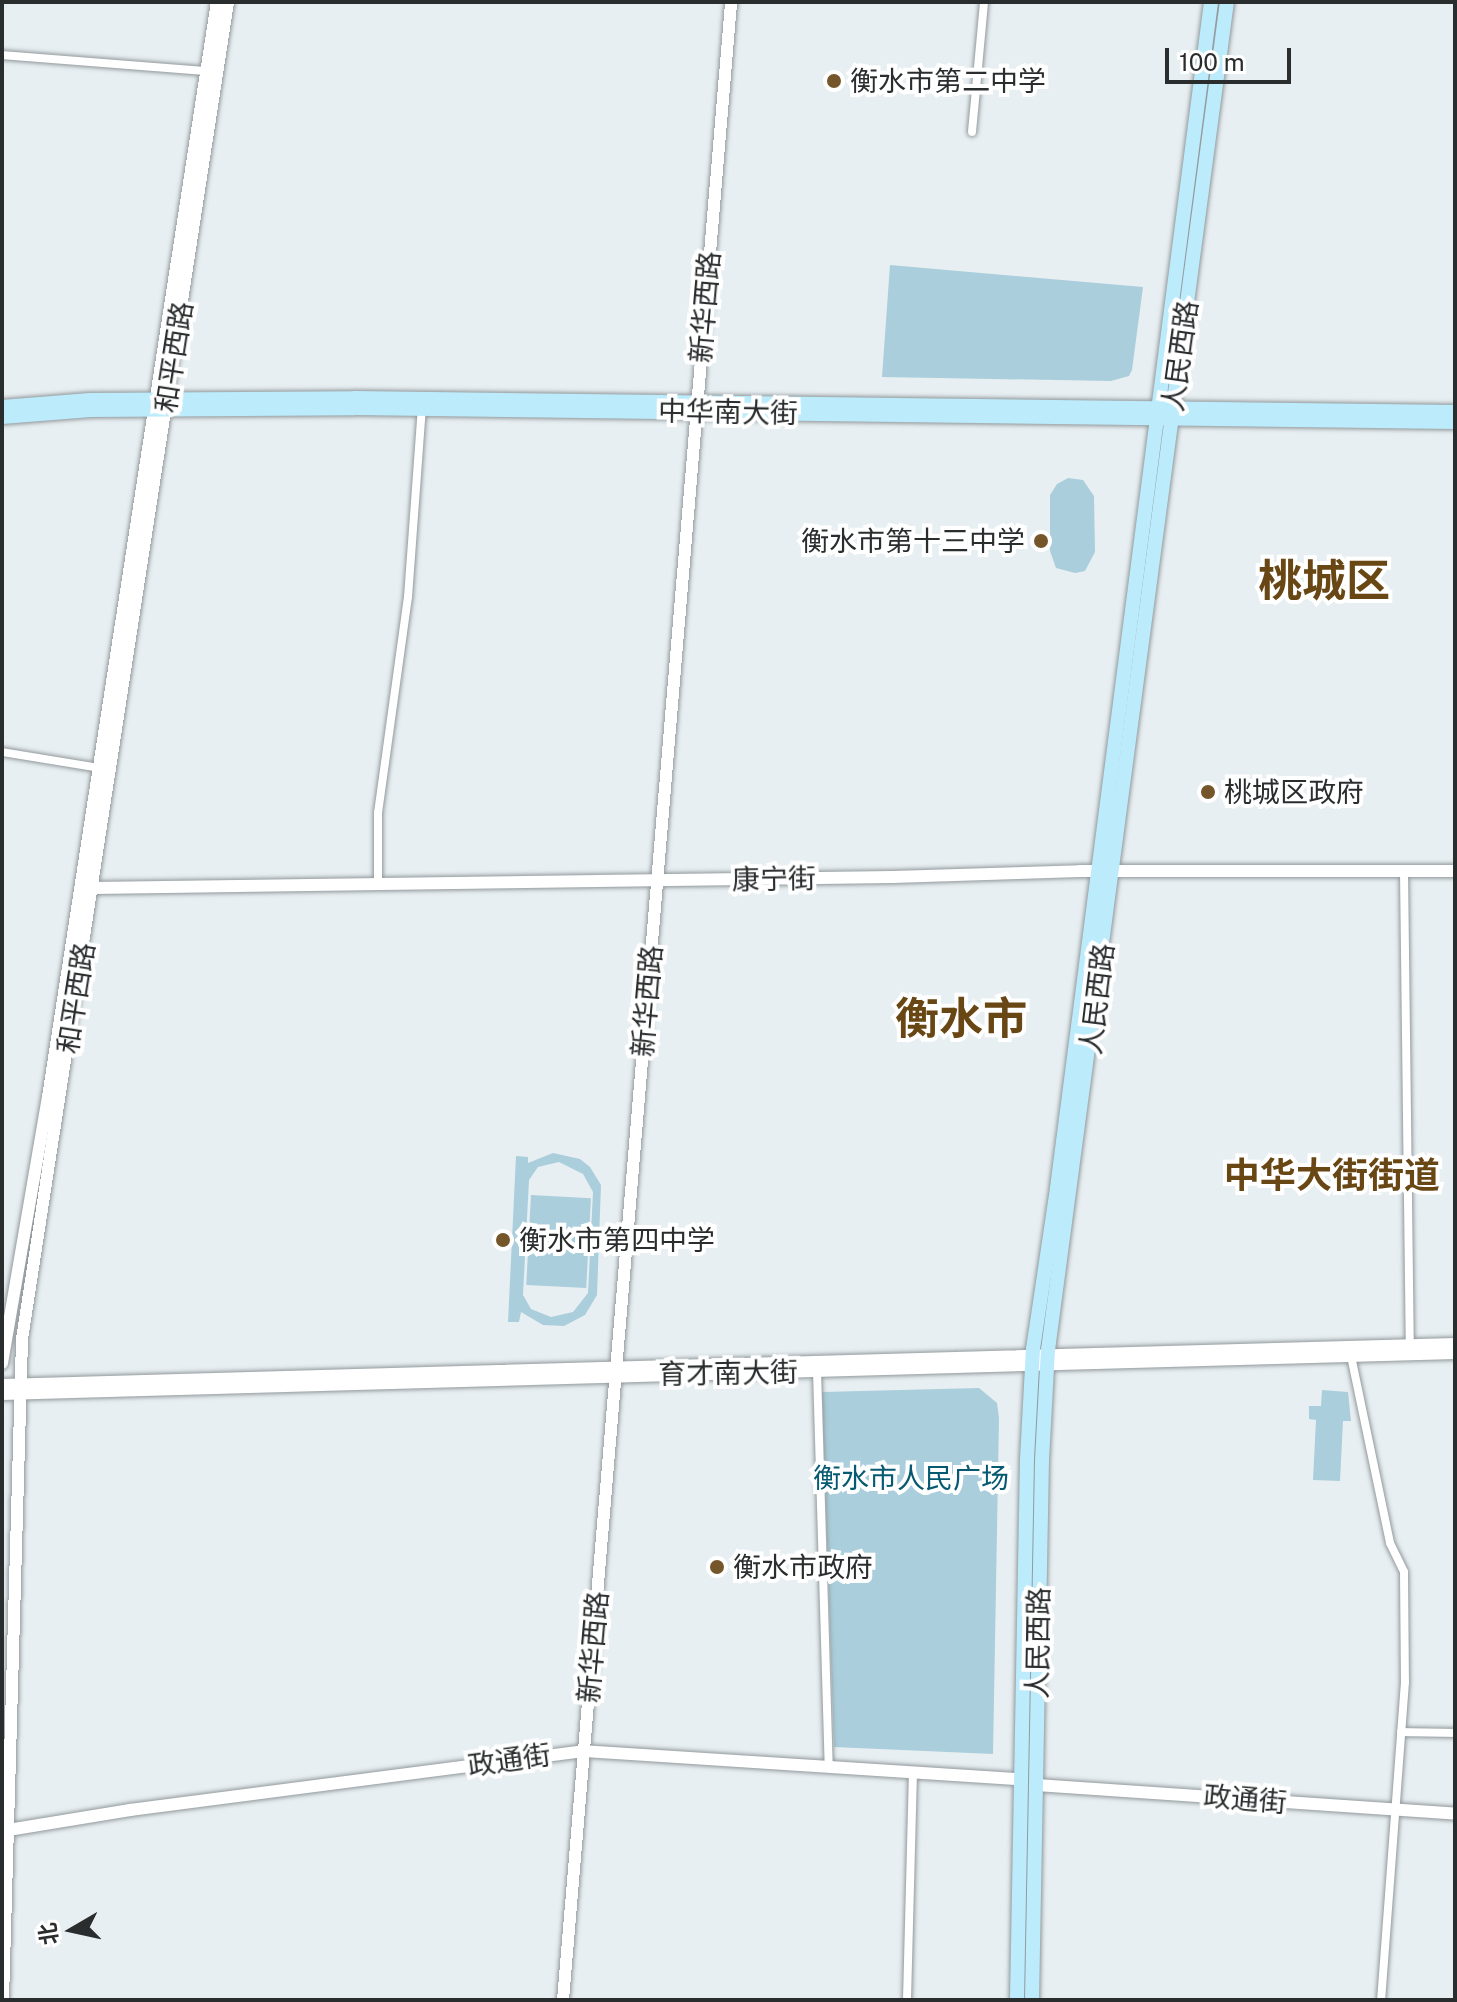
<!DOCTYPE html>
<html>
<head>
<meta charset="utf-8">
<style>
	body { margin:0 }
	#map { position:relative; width:1457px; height:2002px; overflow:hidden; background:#e8eff2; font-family:"Public Sans","Noto Sans SC",sans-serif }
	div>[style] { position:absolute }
	.green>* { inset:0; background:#aacedb; transform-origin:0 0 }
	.roads { filter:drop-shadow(0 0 2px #92999c) drop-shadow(0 0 2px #92999c) }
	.street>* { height:8px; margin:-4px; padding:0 4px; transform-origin:4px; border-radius:4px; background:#fff }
	.secondary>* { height:12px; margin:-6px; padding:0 6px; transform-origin:6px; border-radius:6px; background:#fff }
	.primary>* { height:14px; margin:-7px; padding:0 7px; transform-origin:7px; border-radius:7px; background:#bcebfb }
	.dots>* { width:22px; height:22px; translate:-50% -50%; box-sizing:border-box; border:4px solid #fff; border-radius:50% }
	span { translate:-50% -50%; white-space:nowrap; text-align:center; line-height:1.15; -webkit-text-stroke:8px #fff; paint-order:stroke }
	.poi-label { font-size:28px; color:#2a2d2e }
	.left { translate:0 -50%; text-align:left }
	.right { translate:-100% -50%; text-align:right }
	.street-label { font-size:28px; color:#2a2d2e }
	.park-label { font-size:28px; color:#055970 }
	.district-label { font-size:36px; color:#694714; font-weight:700 }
	.town-label { font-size:44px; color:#694714; font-weight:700 }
	.frame { position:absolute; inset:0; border:4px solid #2a2d2e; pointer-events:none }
	.north { position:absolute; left:32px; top:1890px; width:80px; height:80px; -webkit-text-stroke:6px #fff; paint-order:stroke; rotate:261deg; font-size:22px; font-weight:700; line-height:32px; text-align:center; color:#2a2d2e }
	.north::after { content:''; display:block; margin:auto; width:28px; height:36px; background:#2a2d2e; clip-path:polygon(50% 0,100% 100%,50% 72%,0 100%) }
	.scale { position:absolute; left:1165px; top:48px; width:126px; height:36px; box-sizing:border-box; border:4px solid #2a2d2e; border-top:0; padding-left:10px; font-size:24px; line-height:28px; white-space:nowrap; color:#2a2d2e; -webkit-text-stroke:6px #fff; paint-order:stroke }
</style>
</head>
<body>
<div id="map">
	<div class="green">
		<div style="clip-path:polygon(890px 265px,1143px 287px,1132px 370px,1129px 376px,1111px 381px,882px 377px)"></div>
		<div style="clip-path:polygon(1068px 478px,1083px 480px,1094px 496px,1095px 552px,1085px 571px,1075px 573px,1056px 568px,1050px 551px,1050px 495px,1057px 484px)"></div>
		<div style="clip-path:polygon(evenodd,553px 1153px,580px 1159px,590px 1167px,601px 1185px,597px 1295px,585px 1315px,564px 1326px,543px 1325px,521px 1312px,519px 1322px,508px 1322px,516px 1156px,528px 1157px,528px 1163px,553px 1153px,559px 1162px,583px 1174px,593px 1192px,588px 1293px,573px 1312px,551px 1317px,531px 1309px,523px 1295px,529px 1180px,538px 1167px,559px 1162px)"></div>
		<div style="left:531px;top:1195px;width:60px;height:90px;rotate:3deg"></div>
		<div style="clip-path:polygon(979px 1388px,997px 1403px,999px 1418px,993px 1754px,834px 1747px,822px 1392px)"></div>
		<div style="clip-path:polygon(1322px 1390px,1348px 1392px,1351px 1421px,1343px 1421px,1340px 1481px,1313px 1480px,1316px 1420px,1309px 1419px,1309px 1406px,1321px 1406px)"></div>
	</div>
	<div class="roads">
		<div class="street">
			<div style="left:2px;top:55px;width:206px;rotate:4.5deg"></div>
			<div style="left:972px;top:132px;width:131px;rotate:-84.7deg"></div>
			<div style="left:2px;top:752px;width:99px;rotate:9.3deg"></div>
			<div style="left:1404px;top:871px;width:474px;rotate:89.3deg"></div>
			<div style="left:378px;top:884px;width:71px;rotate:-90deg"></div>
			<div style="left:378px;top:813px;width:218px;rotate:-82.1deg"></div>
			<div style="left:408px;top:597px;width:190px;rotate:-85.8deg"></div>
			<div style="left:1351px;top:1356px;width:191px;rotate:78.2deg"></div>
			<div style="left:1390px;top:1543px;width:32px;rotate:64deg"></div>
			<div style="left:1404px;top:1572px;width:110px;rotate:89.5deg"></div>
			<div style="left:1405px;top:1682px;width:319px;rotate:94.3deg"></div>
			<div style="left:817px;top:1371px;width:396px;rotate:88.3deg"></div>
			<div style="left:1401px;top:1732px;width:54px;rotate:1.1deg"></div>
			<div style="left:907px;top:2000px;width:228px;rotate:-88.5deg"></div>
		</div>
		<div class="secondary">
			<div style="left:93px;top:888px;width:800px;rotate:-0.79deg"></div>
			<div style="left:893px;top:877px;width:187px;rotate:-1.8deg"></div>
			<div style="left:1080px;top:871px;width:375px"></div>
			<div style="left:2px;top:1363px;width:270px;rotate:-80.2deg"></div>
			<div style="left:48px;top:1097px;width:1108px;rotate:-81.23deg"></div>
			<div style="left:2px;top:1385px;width:1454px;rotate:-1.62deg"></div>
			<div style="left:2px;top:1394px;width:1454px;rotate:-1.62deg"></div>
			<div style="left:1035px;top:1785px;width:421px;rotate:3.9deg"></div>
			<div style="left:2px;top:1831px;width:130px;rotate:-9.3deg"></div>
			<div style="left:130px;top:1810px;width:457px;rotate:-7.4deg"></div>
			<div style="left:583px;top:1751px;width:439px;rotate:3.7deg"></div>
			<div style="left:3px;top:2000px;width:661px;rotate:-88.35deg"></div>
			<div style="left:22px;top:1339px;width:1353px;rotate:-81.24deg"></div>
			<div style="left:563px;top:2000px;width:2005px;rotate:-85.19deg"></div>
		</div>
		<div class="primary">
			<div style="left:2px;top:407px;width:88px;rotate:-4.5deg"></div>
			<div style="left:90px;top:400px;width:265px;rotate:-0.4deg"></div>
			<div style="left:355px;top:398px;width:1100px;rotate:0.73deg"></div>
			<div style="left:2px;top:417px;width:89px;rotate:-4.5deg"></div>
			<div style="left:91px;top:410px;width:264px;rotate:-0.4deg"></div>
			<div style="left:355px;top:408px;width:1100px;rotate:0.73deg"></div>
			<div style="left:1017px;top:2000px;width:541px;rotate:-88.94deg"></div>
			<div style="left:1027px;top:1459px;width:110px;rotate:-86.9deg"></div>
			<div style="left:1033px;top:1349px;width:163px;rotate:-81.5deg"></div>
			<div style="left:1057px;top:1188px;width:1196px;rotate:-82.6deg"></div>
			<div style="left:1032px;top:2000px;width:540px;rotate:-88.94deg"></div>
			<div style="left:1042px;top:1460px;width:110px;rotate:-86.9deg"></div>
			<div style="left:1048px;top:1350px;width:1360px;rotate:-82.44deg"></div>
		</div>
	</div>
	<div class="dots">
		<div style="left:834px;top:81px;background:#75562b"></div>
		<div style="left:1041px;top:541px;background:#75562b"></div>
		<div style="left:1208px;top:792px;background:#75562b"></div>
		<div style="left:503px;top:1240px;background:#75562b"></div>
		<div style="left:717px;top:1567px;background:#75562b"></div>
	</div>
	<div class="poi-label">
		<span class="left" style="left:850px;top:81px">衡水市第二中学</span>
		<span class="right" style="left:1025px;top:541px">衡水市第十三中学</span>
		<span class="left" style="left:1224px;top:792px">桃城区政府</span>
		<span class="left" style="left:519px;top:1240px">衡水市第四中学</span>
		<span class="left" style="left:733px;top:1567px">衡水市政府</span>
	</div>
	<div class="street-label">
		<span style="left:705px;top:307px;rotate:-85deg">新华西路</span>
		<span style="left:1180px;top:356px;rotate:-82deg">人民西路</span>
		<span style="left:174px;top:357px;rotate:-81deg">和平西路</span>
		<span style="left:728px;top:412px;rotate:1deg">中华南大街</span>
		<span style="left:774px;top:879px;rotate:-1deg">康宁街</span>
		<span style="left:76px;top:998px;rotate:-81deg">和平西路</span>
		<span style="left:1097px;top:999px;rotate:-83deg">人民西路</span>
		<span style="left:647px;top:1001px;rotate:-85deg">新华西路</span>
		<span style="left:728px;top:1373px;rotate:-1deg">育才南大街</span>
		<span style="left:1038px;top:1643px;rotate:-89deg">人民西路</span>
		<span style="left:593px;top:1647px;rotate:-85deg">新华西路</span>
		<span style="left:509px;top:1760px;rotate:-8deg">政通街</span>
		<span style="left:1245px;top:1799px;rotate:5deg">政通街</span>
	</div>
	<div class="park-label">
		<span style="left:911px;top:1478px">衡水市人民广场</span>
	</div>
	<div class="district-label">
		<span style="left:1332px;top:1176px">中华大街街道</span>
	</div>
	<div class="town-label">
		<span style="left:1324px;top:580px">桃城区</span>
		<span style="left:961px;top:1018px">衡水市</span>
	</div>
	<div class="frame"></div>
	<div class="north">北</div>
	<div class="scale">100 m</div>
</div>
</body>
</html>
